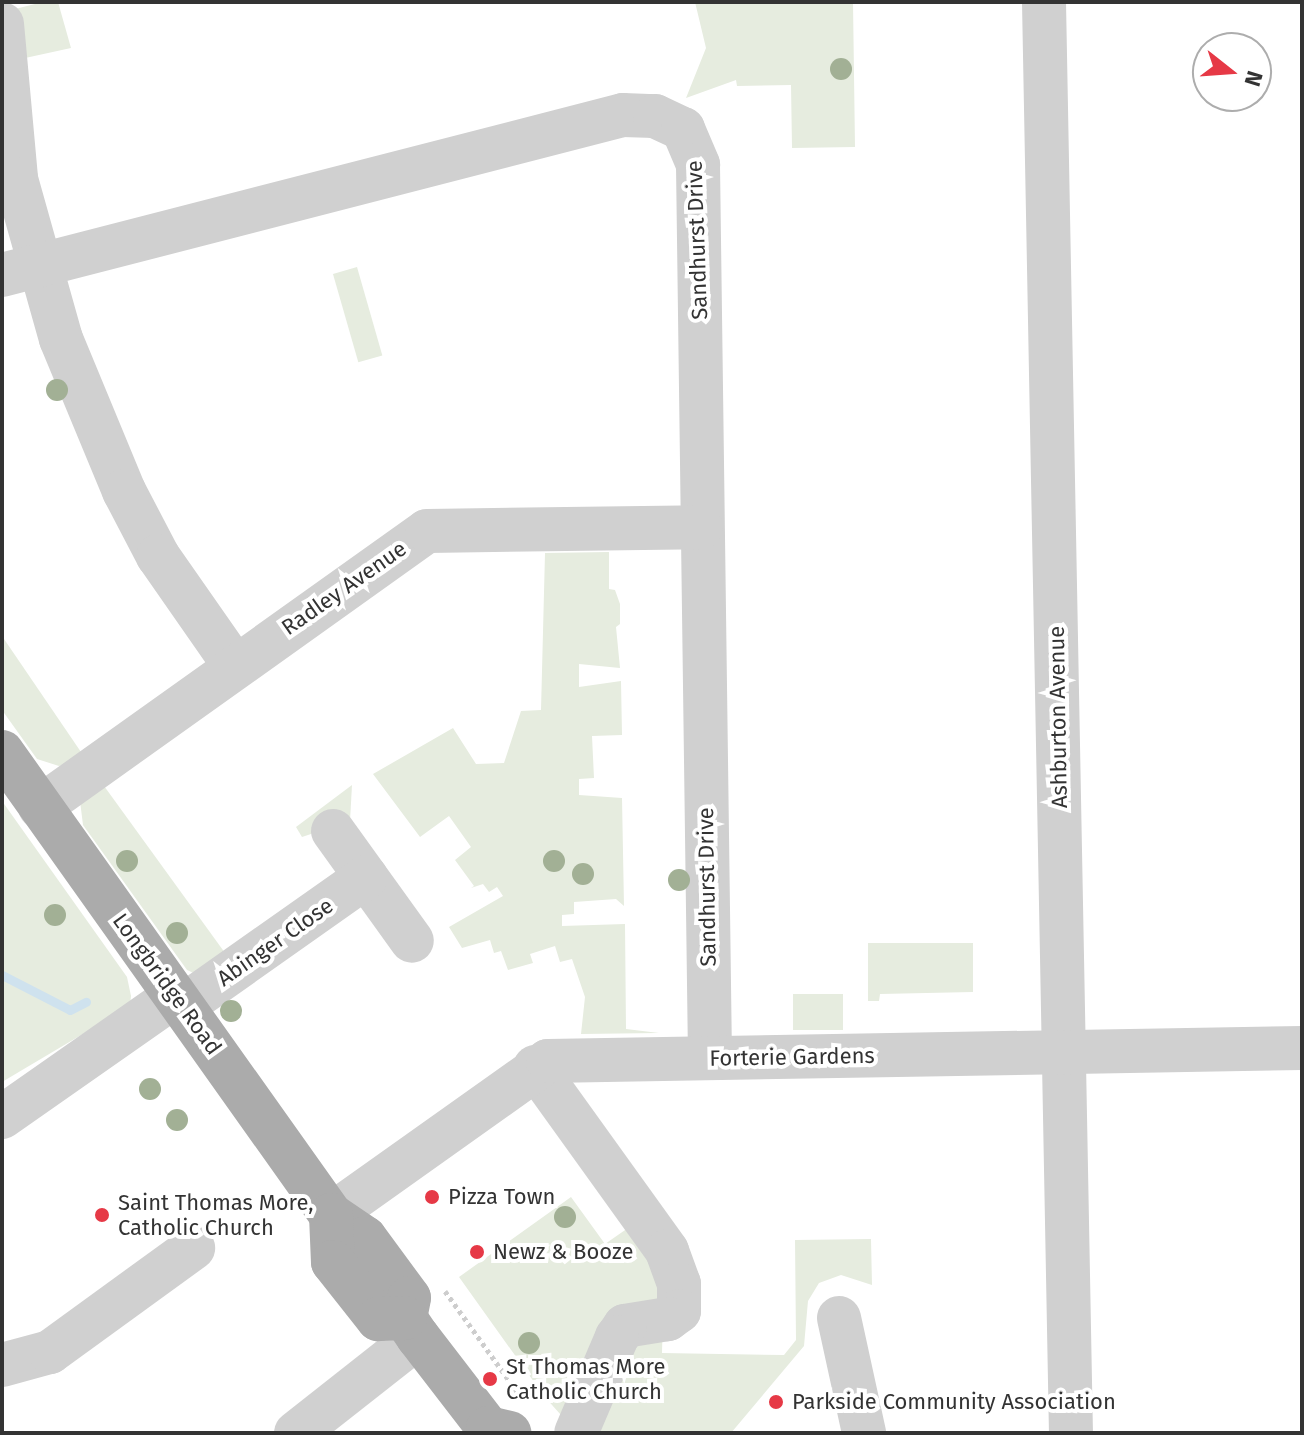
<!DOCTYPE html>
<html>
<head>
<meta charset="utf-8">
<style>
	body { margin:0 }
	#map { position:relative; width:1304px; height:1435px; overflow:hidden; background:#fff; font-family:"Fira Sans",sans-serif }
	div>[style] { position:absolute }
	.green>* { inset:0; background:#e6ecdf; transform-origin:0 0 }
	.stream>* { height:9px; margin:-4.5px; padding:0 4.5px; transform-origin:4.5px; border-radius:4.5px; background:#cfe2ee }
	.path>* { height:5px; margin-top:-2.5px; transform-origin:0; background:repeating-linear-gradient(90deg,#cdcdcd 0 4px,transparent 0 8px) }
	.minor>* { height:44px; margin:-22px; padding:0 22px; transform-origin:22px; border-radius:22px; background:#d0d0d0 }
	.major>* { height:44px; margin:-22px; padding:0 22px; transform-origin:22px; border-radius:22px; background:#ababab }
	.trees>* { width:22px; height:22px; margin:-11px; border-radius:50%; background:#a2b095 }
	.dots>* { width:22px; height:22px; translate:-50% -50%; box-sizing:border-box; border:4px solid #fff; border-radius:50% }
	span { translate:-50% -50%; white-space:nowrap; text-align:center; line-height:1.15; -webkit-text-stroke:8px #fff; paint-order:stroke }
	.street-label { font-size:22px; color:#333 }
	.poi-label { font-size:22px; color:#333 }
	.left { translate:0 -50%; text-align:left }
	.frame { position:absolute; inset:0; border:4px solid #333; pointer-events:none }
	.north { position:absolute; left:1192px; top:32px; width:80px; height:80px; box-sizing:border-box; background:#fff; border:2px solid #adadad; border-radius:50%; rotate:107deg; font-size:22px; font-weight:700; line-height:32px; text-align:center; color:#333 }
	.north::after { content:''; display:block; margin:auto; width:28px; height:36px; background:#e63946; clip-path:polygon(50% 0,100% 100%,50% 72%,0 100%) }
</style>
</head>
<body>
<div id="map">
	<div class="green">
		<div style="clip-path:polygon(43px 2px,58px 2px,71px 48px,16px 60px,11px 10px)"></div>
		<div style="clip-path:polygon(695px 2px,853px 2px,855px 147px,792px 148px,791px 85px,737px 86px,736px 80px,686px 98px,706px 48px)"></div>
		<div style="left:357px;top:267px;width:92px;height:25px;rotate:74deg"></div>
		<div style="clip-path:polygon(609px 552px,609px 589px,615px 590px,620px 604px,620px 624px,616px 627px,620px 668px,579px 664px,579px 687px,621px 681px,622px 735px,592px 736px,594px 778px,579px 779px,579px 795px,622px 798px,624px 906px,616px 899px,574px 902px,574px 914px,562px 915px,562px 926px,625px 924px,626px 1029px,659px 1033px,581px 1034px,585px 997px,572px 959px,560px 962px,555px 946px,530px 954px,533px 963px,508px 970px,501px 951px,494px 953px,490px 940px,462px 948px,449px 927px,503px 896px,497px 887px,489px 892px,483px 884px,471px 888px,474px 886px,455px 860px,471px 847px,449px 816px,420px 837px,373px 774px,453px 728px,476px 764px,504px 763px,521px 711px,541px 710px,545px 553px)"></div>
		<div style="clip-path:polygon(2px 636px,83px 755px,70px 763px,59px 766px,37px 759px,2px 710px)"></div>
		<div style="clip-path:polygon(99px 779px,233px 964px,200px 976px,187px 970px,83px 825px,80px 801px)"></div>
		<div style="clip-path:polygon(352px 785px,350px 821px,302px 837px,296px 827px)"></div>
		<div style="clip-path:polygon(2px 801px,127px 977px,131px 996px,130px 1006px,2px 1082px)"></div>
		<div style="clip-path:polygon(868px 943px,973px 943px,973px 992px,880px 994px,879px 1001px,868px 1001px)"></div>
		<div style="left:793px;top:994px;width:50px;height:36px"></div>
		<div style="clip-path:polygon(571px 1197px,605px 1244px,628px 1228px,664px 1276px,662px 1353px,784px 1355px,796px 1340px,795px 1240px,871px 1239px,872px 1285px,841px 1275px,819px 1283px,808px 1301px,804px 1346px,731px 1433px,577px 1433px,544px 1396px,459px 1277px)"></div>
	</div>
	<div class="stream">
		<div style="left:2px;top:975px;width:76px;rotate:27.2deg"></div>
		<div style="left:70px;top:1010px;width:18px;rotate:-27deg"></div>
	</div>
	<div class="path">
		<div style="left:445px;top:1291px;width:134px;rotate:54.4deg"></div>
	</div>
	<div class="minor">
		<div style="left:1044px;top:2px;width:1431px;rotate:88.92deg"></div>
		<div style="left:2px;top:24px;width:156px;rotate:84.8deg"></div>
		<div style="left:16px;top:179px;width:166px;rotate:74.3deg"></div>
		<div style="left:61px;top:339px;width:165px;rotate:67.5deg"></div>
		<div style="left:124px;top:491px;width:73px;rotate:62.4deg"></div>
		<div style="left:158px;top:556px;width:133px;rotate:55.1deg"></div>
		<div style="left:2px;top:275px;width:641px;rotate:-14.45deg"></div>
		<div style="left:623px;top:115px;width:32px;rotate:2deg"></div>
		<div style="left:655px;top:116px;width:31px;rotate:25deg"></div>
		<div style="left:683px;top:129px;width:39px;rotate:67deg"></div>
		<div style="left:698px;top:165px;width:893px;rotate:89.23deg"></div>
		<div style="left:40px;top:807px;width:475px;rotate:-35.5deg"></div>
		<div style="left:427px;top:531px;width:274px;rotate:-0.8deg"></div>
		<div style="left:333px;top:831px;width:135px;rotate:54.3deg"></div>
		<div style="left:183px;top:1006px;width:224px;rotate:-35.2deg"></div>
		<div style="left:535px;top:1067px;width:226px;rotate:54.3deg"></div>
		<div style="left:667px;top:1251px;width:35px;rotate:70deg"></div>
		<div style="left:679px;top:1284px;width:27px;rotate:90deg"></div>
		<div style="left:679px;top:1311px;width:14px;rotate:144deg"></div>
		<div style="left:668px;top:1319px;width:44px;rotate:170.8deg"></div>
		<div style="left:625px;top:1326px;width:14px;rotate:126deg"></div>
		<div style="left:617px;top:1337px;width:104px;rotate:113.1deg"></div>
		<div style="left:2px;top:1117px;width:213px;rotate:-35deg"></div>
		<div style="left:331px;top:1215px;width:266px;rotate:-35.4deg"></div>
		<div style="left:548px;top:1061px;width:754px;rotate:-0.99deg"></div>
		<div style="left:839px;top:1318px;width:118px;rotate:77.7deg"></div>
		<div style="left:2px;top:1365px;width:50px;rotate:-15.2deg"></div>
		<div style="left:50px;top:1352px;width:177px;rotate:-36deg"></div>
		<div style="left:296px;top:1433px;width:155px;rotate:-38.2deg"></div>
	</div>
	<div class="major">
		<div style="left:2px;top:752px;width:568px;rotate:54.6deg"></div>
		<div style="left:331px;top:1215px;width:41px;rotate:34.1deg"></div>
		<div style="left:365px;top:1238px;width:74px;rotate:53.7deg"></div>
		<div style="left:409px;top:1298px;width:20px;rotate:101deg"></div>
		<div style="left:405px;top:1318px;width:23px;rotate:56deg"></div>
		<div style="left:418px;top:1337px;width:115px;rotate:52.4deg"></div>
		<div style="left:488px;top:1428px;width:22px;rotate:13deg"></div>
		<div style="left:331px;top:1215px;width:47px;rotate:87.6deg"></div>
		<div style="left:333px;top:1262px;width:73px;rotate:51.7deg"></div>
		<div style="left:378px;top:1319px;width:27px;rotate:-2deg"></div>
	</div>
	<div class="trees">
		<div style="left:841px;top:69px"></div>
		<div style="left:57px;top:390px"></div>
		<div style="left:127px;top:861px"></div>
		<div style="left:554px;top:861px"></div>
		<div style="left:583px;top:874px"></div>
		<div style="left:679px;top:880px"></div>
		<div style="left:55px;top:915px"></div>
		<div style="left:177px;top:933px"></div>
		<div style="left:231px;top:1011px"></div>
		<div style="left:150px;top:1089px"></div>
		<div style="left:177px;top:1120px"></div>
		<div style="left:565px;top:1217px"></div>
		<div style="left:529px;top:1343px"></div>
	</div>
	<div class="dots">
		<div style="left:432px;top:1197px;background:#e63946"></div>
		<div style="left:102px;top:1215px;background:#e63946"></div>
		<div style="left:477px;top:1252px;background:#e63946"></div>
		<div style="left:490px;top:1379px;background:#e63946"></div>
		<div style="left:776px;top:1402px;background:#e63946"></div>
	</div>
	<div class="street-label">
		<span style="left:697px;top:240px;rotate:-92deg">Sandhurst Drive</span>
		<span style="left:344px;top:588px;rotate:-35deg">Radley Avenue</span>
		<span style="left:1058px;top:717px;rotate:-91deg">Ashburton Avenue</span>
		<span style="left:707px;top:887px;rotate:-91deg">Sandhurst Drive</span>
		<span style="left:275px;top:942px;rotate:-35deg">Abinger Close</span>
		<span style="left:167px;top:984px;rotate:54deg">Longbridge Road</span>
		<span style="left:792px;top:1057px;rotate:-1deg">Forterie Gardens</span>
	</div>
	<div class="poi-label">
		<span class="left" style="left:448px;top:1197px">Pizza Town</span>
		<span class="left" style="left:118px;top:1215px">Saint Thomas More,<br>Catholic Church</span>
		<span class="left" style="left:493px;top:1252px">Newz &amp; Booze</span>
		<span class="left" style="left:506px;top:1379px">St Thomas More<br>Catholic Church</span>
		<span class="left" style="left:792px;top:1402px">Parkside Community Association</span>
	</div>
	<div class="frame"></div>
	<div class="north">N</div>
</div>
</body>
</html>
